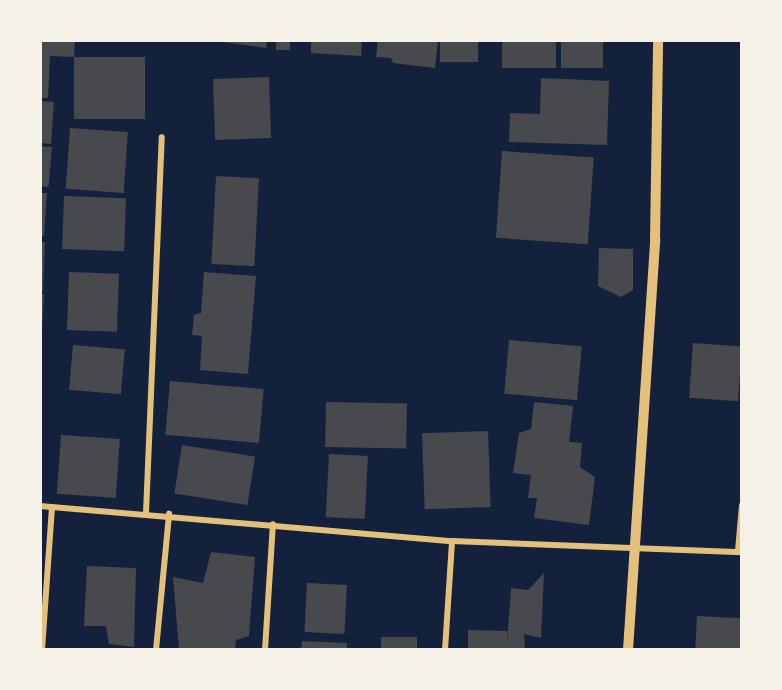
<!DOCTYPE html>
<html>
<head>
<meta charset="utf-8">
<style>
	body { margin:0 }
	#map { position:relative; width:782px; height:690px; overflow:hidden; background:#14213d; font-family:Rubik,sans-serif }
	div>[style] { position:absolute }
	.building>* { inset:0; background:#48494c; transform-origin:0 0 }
	.minor>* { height:6px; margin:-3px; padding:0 3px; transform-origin:3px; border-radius:3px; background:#e5c07b }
	.tertiary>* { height:10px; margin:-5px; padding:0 5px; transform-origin:5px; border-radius:5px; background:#e5c07b }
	span { translate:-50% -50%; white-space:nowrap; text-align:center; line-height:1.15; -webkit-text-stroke:5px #f6f1e7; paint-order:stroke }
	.frame { position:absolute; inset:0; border:42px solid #f6f1e7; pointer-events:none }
</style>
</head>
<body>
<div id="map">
	<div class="building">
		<div style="clip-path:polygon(40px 40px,75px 40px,74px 57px,50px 56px,48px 98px,40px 98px)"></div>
		<div style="clip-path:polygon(209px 40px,267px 40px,266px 48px)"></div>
		<div style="left:276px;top:40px;width:14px;height:10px"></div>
		<div style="clip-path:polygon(311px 40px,362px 40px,361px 56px,311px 53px)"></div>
		<div style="clip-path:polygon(378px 40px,438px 40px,435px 68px,393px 63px,391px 58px,376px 57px)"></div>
		<div style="left:440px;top:40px;width:38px;height:22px"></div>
		<div style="left:502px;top:40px;width:54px;height:28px"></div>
		<div style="left:561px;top:40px;width:42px;height:28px"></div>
		<div style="left:74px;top:57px;width:71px;height:62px"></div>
		<div style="left:269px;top:77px;width:61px;height:56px;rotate:88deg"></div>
		<div style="clip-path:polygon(541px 78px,609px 81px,607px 145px,509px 142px,510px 113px,540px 114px)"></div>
		<div style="clip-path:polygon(40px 101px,54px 102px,51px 144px,40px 143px)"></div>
		<div style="left:70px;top:128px;width:58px;height:61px;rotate:4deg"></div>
		<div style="left:40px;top:146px;width:12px;height:40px;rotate:5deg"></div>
		<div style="left:502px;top:151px;width:92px;height:87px;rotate:4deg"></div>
		<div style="left:216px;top:176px;width:43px;height:88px;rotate:3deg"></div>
		<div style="clip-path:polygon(40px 193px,47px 193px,44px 236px,40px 236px)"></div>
		<div style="left:64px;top:196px;width:62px;height:53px;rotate:2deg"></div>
		<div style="clip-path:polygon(40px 242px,45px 242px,43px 291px,40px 291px)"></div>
		<div style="clip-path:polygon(599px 248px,633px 249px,633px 290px,621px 297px,598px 286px)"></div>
		<div style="left:69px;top:272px;width:50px;height:58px;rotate:2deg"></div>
		<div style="clip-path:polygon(204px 272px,256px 276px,248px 374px,200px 370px,202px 336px,192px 335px,194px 315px,201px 313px)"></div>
		<div style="clip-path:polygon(40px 294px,44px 294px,42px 332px,40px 332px)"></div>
		<div style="left:509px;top:340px;width:73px;height:54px;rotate:5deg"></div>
		<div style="left:693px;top:343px;width:49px;height:55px;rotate:4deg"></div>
		<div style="left:73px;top:345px;width:52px;height:45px;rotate:5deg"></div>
		<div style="left:170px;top:381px;width:94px;height:54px;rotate:5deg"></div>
		<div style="left:326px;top:402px;width:81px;height:45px;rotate:1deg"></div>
		<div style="clip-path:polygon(534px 402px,573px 406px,569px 442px,582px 443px,580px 467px,595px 477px,589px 525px,534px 518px,537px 498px,528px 498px,531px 475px,513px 473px,519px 433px,531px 429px)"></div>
		<div style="left:488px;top:431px;width:76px;height:66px;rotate:88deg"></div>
		<div style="left:61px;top:435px;width:59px;height:59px;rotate:4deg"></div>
		<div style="left:182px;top:445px;width:74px;height:49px;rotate:9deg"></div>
		<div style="left:329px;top:454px;width:39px;height:63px;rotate:3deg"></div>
		<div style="clip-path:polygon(211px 552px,255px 557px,249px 636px,236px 640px,235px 650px,179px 650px,173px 577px,203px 583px)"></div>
		<div style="clip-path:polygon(87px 566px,136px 568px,134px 647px,109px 644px,106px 626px,84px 626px)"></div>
		<div style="clip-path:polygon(544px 573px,541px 638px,524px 634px,525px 650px,468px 650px,468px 630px,507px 631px,507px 643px,511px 588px,528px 590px)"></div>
		<div style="left:307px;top:583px;width:40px;height:49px;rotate:3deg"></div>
		<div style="left:697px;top:616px;width:45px;height:34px;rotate:3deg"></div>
		<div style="left:381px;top:637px;width:36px;height:13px"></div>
		<div style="clip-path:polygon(302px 641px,347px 643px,347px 650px,301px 650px)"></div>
	</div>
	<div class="minor">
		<div style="left:40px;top:506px;width:413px;rotate:4.9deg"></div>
		<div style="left:452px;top:541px;width:290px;rotate:2.2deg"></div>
		<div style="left:146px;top:513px;width:376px;rotate:-87.6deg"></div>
		<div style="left:738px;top:551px;width:46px;rotate:-85deg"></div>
		<div style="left:42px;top:650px;width:143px;rotate:-86deg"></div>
		<div style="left:156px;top:650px;width:137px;rotate:-84.5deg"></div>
		<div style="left:265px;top:650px;width:126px;rotate:-86.4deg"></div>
		<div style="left:445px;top:650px;width:109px;rotate:-86.3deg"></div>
	</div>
	<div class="tertiary">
		<div style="left:628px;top:650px;width:412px;rotate:-86.2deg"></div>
		<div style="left:655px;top:239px;width:199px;rotate:-89.1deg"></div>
	</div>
	<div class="frame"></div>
</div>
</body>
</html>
